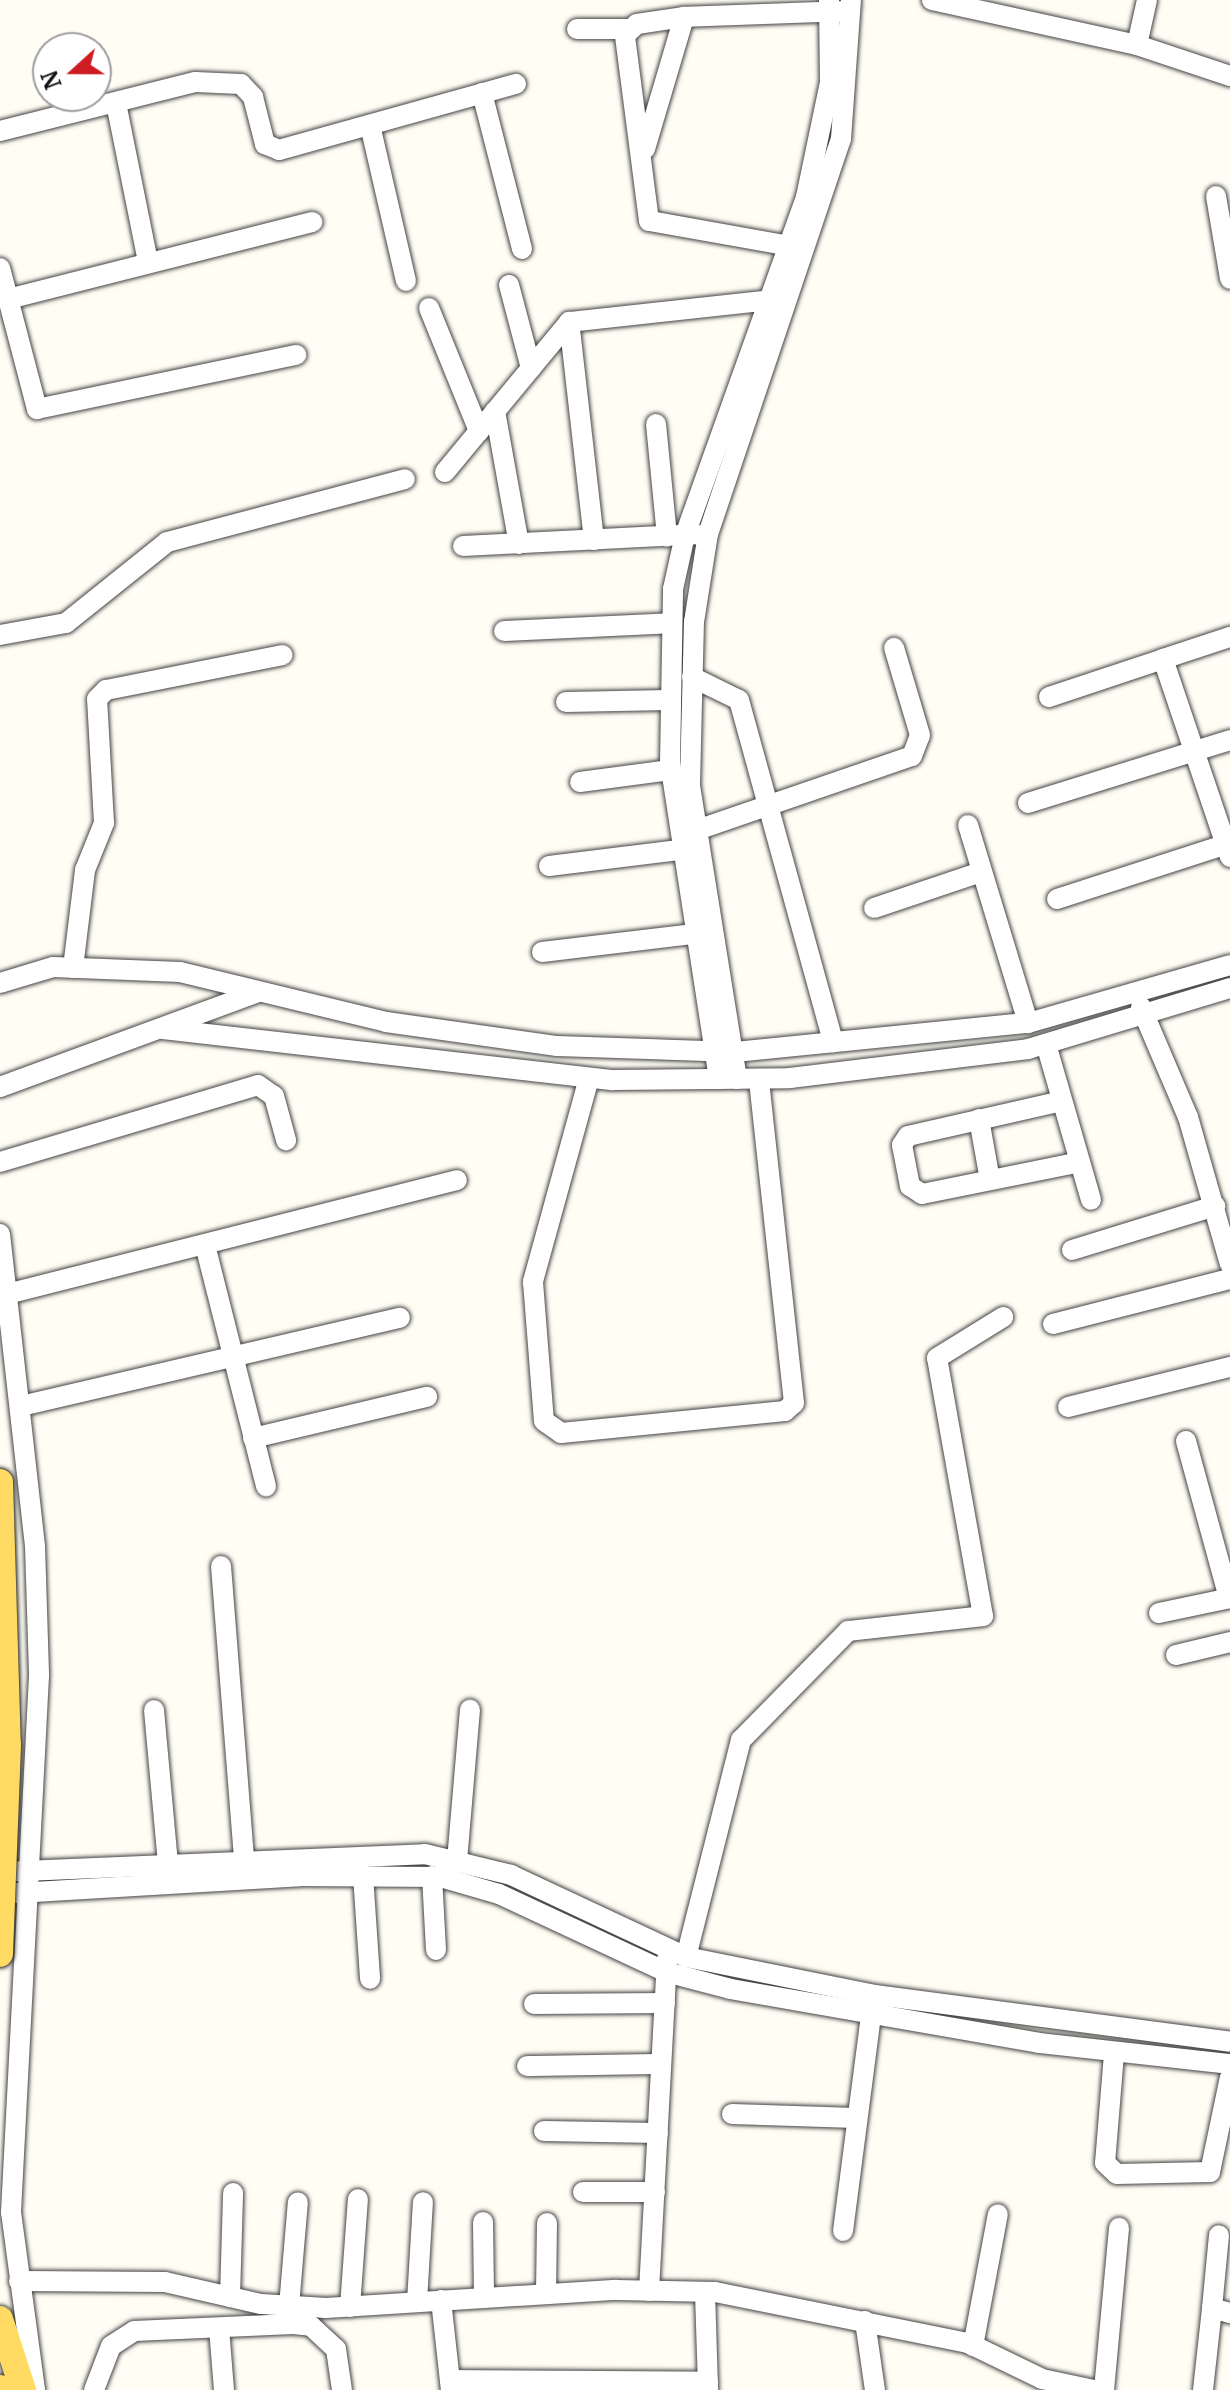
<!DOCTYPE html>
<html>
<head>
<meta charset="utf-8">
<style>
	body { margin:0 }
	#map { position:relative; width:1230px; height:2390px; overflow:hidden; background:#fffdf4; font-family:Merriweather,serif }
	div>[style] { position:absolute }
	.roads { filter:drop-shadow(0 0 2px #434343) drop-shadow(0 0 2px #434343) }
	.minor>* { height:20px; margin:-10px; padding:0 10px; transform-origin:10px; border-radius:10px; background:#fff }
	.major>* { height:26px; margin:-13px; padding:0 13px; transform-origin:13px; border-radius:13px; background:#ffdb64 }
	.bridges { filter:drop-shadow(0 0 2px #212121) drop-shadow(0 0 2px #212121) }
	.major-bridge>* { height:26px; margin:-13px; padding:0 13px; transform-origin:13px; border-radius:13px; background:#ffdb64 }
	span { translate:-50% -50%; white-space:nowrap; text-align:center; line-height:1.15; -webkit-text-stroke:8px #fff; paint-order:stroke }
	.north { position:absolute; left:32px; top:32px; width:80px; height:80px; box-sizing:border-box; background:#fff; border:2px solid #9f9f9f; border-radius:50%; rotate:249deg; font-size:22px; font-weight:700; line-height:32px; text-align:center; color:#101010 }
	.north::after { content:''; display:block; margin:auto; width:28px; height:36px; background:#cd1c22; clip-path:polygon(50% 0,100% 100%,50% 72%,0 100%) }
</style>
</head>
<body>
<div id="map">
	<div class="roads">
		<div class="minor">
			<div style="left:932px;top:0;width:210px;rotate:12.4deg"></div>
			<div style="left:1137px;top:45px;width:98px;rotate:18.4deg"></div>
			<div style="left:577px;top:29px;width:50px"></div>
			<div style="left:1137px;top:45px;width:46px;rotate:-77.5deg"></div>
			<div style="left:482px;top:93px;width:161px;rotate:75.6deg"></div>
			<div style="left:116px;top:103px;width:161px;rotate:78.6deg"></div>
			<div style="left:370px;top:125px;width:160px;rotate:77deg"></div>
			<div style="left:0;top:131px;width:201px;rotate:-14.1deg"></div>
			<div style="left:195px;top:82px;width:46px;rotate:2.5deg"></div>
			<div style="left:241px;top:84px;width:18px;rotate:47deg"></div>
			<div style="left:253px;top:97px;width:49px;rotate:75.7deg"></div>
			<div style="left:265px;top:144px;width:15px;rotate:23deg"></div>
			<div style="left:279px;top:150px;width:246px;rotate:-15.6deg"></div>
			<div style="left:645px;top:149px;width:138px;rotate:-73.5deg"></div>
			<div style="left:1216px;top:196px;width:84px;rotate:80.4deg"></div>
			<div style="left:790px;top:246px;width:143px;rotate:-169.9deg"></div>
			<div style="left:649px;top:221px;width:188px;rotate:-97.4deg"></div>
			<div style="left:625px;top:35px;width:16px;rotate:-43deg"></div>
			<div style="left:637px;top:24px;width:48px;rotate:-8.5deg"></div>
			<div style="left:684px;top:17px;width:160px;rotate:-2.1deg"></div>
			<div style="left:0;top:268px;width:146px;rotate:75.3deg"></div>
			<div style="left:37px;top:409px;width:265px;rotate:-11.8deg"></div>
			<div style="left:509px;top:285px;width:86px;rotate:75.2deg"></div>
			<div style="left:8px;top:299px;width:314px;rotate:-14.2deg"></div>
			<div style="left:429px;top:308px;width:133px;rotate:67.9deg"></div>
			<div style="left:495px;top:411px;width:135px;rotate:79.8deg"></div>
			<div style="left:656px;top:424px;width:113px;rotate:84.4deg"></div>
			<div style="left:445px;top:472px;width:195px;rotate:-50.4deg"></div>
			<div style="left:594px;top:540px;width:219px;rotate:-96.5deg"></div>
			<div style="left:569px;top:322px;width:204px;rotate:-6.2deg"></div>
			<div style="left:463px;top:546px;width:233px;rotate:-2.9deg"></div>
			<div style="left:504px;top:631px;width:167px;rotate:-2.7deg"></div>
			<div style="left:0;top:635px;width:67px;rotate:-10.3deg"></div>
			<div style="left:66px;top:623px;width:129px;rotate:-38.7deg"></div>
			<div style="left:167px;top:542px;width:246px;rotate:-14.8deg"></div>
			<div style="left:1163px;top:659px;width:71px;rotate:-18.2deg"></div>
			<div style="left:692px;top:677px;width:52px;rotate:26.1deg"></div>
			<div style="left:739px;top:700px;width:355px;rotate:74.6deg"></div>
			<div style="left:1049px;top:697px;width:120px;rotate:-18.4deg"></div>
			<div style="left:1163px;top:659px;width:209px;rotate:71.3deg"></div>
			<div style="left:566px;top:702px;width:102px;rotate:-1.1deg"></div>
			<div style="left:580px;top:782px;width:91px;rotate:-7.6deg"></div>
			<div style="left:1028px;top:803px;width:212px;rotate:-17.3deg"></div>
			<div style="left:968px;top:825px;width:207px;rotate:73.1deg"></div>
			<div style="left:697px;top:830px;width:227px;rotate:-19deg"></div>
			<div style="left:912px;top:756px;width:22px;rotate:-69deg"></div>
			<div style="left:920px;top:735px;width:91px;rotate:-106.6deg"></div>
			<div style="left:549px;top:866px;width:131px;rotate:-7deg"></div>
			<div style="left:1057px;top:899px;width:182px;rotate:-17.9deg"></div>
			<div style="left:874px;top:908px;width:113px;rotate:-18.6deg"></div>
			<div style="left:542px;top:952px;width:151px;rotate:-6.8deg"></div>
			<div style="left:73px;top:968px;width:99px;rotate:-83deg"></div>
			<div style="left:85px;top:870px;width:51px;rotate:-68deg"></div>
			<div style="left:104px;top:823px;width:124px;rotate:-93.2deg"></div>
			<div style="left:97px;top:699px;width:13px;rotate:-45deg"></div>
			<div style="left:106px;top:690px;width:180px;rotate:-11.2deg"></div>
			<div style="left:0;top:983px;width:55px;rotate:-16.8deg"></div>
			<div style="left:53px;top:967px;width:127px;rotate:2.3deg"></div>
			<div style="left:180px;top:972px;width:212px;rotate:13.6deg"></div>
			<div style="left:386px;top:1022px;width:173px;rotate:8deg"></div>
			<div style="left:557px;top:1046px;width:178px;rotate:1.9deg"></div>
			<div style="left:735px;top:1052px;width:294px;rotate:-5.7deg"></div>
			<div style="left:1028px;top:1023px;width:210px;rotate:-16deg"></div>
			<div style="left:1141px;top:1007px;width:120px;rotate:66.9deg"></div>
			<div style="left:1188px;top:1117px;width:153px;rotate:74.1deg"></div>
			<div style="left:163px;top:1029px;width:453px;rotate:6.5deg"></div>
			<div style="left:613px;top:1080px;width:177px;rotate:-0.6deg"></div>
			<div style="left:790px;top:1078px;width:240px;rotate:-6.9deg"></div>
			<div style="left:1028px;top:1049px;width:211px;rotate:-16.8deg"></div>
			<div style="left:1046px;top:1044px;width:162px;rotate:73.9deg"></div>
			<div style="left:589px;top:1078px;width:212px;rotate:105.4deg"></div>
			<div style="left:533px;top:1282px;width:139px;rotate:85.5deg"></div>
			<div style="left:544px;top:1421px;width:21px;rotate:35deg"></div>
			<div style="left:561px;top:1433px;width:225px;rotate:-5.6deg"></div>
			<div style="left:785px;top:1411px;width:12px;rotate:-42deg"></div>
			<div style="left:794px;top:1403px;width:326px;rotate:-96.2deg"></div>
			<div style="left:719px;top:1079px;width:319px;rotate:-98.8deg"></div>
			<div style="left:670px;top:764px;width:175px;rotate:-89deg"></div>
			<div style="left:673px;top:589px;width:55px;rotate:-77.5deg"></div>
			<div style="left:685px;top:535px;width:359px;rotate:-70.3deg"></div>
			<div style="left:806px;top:197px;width:117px;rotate:-78.2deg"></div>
			<div style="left:830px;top:82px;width:82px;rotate:-90.7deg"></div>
			<div style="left:737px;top:1079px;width:299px;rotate:-99.1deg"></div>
			<div style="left:690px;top:784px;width:162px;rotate:-88.6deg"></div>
			<div style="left:694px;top:622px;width:89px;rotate:-81deg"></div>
			<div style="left:708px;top:534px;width:417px;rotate:-71.4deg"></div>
			<div style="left:841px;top:139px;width:139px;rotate:-85.9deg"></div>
			<div style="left:0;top:1087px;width:275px;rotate:-20.2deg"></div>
			<div style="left:1062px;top:1101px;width:158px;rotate:167.2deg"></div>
			<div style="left:908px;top:1136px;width:11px;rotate:124deg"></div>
			<div style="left:902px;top:1145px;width:42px;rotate:79deg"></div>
			<div style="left:910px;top:1186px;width:14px;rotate:34deg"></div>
			<div style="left:922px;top:1194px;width:161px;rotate:-11.4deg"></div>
			<div style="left:979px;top:1119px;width:62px;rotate:79.8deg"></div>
			<div style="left:0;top:1162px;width:269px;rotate:-16.6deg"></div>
			<div style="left:258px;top:1085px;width:19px;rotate:35deg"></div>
			<div style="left:274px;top:1096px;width:46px;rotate:74.7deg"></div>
			<div style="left:0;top:1234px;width:314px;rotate:83.6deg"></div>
			<div style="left:35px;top:1546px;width:130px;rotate:88.2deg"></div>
			<div style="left:39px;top:1676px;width:537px;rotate:92.99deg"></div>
			<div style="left:11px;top:2212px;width:180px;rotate:82.3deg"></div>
			<div style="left:205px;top:1245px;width:249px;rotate:75.8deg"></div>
			<div style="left:1072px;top:1250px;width:150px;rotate:-17.1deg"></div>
			<div style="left:7px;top:1294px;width:464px;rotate:-14.2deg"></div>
			<div style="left:1053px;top:1324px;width:183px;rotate:-14.3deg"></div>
			<div style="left:21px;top:1406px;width:389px;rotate:-13.1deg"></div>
			<div style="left:1068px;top:1407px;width:167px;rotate:-13.9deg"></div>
			<div style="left:253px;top:1438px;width:179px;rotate:-13.3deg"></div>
			<div style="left:1186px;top:1441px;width:163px;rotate:74.7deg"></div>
			<div style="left:221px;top:1566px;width:294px;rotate:85.5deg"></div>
			<div style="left:1159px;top:1613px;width:73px;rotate:-11.9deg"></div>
			<div style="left:1176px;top:1655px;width:56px;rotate:-13.5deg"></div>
			<div style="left:154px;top:1710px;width:155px;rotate:84.8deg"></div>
			<div style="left:457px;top:1861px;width:152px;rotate:-85.1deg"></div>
			<div style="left:0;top:1872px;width:425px;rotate:-2.4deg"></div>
			<div style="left:425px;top:1854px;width:89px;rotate:13.7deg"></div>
			<div style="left:511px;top:1875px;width:193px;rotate:25.1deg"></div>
			<div style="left:686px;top:1957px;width:193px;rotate:11.4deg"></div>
			<div style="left:875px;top:1995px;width:358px;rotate:7.5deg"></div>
			<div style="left:363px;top:1875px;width:104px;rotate:86.1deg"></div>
			<div style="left:432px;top:1876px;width:74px;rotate:86.9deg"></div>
			<div style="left:0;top:1894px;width:300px;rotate:-3.4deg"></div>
			<div style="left:299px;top:1876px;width:141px;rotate:0.4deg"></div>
			<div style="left:440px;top:1877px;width:61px;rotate:16.1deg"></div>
			<div style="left:499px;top:1894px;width:184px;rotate:25deg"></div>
			<div style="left:666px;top:1972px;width:67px;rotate:14.7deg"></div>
			<div style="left:731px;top:1989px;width:313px;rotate:9.9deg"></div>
			<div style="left:1039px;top:2043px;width:192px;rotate:6.3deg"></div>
			<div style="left:686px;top:1957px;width:224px;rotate:-75.8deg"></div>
			<div style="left:741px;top:1740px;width:153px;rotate:-45.5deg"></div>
			<div style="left:848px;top:1631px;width:136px;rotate:-6.3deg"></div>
			<div style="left:983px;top:1616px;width:262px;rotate:-100.1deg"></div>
			<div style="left:937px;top:1358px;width:78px;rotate:-31.8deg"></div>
			<div style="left:534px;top:2004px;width:131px;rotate:-0.4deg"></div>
			<div style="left:1114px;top:2054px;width:109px;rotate:94.7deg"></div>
			<div style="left:1105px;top:2163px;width:16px;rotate:43deg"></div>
			<div style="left:1117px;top:2174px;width:93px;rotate:-1.2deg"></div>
			<div style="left:1210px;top:2172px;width:97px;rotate:-78.1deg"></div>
			<div style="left:527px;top:2066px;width:134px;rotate:-0.9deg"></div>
			<div style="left:732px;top:2114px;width:124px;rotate:1.8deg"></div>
			<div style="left:544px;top:2131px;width:114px;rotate:1deg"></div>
			<div style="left:583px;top:2192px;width:72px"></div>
			<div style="left:483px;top:2222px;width:76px;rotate:89.2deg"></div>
			<div style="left:843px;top:2231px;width:218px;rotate:-82.6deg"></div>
			<div style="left:19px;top:2281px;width:146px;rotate:0.4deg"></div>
			<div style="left:165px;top:2282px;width:98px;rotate:12.9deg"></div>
			<div style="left:261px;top:2304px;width:65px;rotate:3.5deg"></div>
			<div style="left:326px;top:2308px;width:291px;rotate:-3.6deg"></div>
			<div style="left:616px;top:2290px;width:99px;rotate:1.2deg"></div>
			<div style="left:715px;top:2292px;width:258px;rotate:11.4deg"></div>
			<div style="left:968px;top:2343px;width:82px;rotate:25.9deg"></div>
			<div style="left:1042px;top:2379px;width:53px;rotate:11.9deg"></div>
			<div style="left:649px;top:2291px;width:332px;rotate:-86.9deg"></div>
			<div style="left:705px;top:2292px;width:98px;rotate:88.2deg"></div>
			<div style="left:546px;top:2294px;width:71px;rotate:-89.2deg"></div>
			<div style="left:230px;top:2297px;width:104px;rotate:-88.3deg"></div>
			<div style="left:441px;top:2300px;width:91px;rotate:83.7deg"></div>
			<div style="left:417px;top:2302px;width:100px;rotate:-86.6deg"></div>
			<div style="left:289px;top:2306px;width:104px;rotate:-85.1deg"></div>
			<div style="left:350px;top:2307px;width:108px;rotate:-85.8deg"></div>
			<div style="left:1212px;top:2308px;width:73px;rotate:-84.5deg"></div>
			<div style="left:865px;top:2321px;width:70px;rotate:81.8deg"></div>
			<div style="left:219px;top:2328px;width:62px;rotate:85.4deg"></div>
			<div style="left:973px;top:2346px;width:134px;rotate:-79.3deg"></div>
			<div style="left:450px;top:2380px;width:258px;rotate:0.4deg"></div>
			<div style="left:94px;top:2390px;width:47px;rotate:-68.9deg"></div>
			<div style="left:111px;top:2346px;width:27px;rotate:-33deg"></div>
			<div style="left:134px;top:2331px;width:159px;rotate:-2.5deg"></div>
			<div style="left:293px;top:2324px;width:18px;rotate:6deg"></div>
			<div style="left:311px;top:2326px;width:34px;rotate:43deg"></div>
			<div style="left:336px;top:2349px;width:41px;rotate:81.7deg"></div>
			<div style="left:1104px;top:2390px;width:163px;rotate:-84.7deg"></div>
			<div style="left:1203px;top:2390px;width:82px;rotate:-83.7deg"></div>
			<div style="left:1212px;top:2308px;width:19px;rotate:16deg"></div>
		</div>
		<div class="major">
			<div style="left:0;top:2319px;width:75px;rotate:72.1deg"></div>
			<div style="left:0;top:2388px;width:2px;rotate:90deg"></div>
		</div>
	</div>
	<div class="bridges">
		<div class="major-bridge">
			<div style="left:0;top:1482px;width:263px;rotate:88.3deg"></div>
			<div style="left:8px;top:1745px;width:209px;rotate:92.2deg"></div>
		</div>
	</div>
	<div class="north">N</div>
</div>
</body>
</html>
